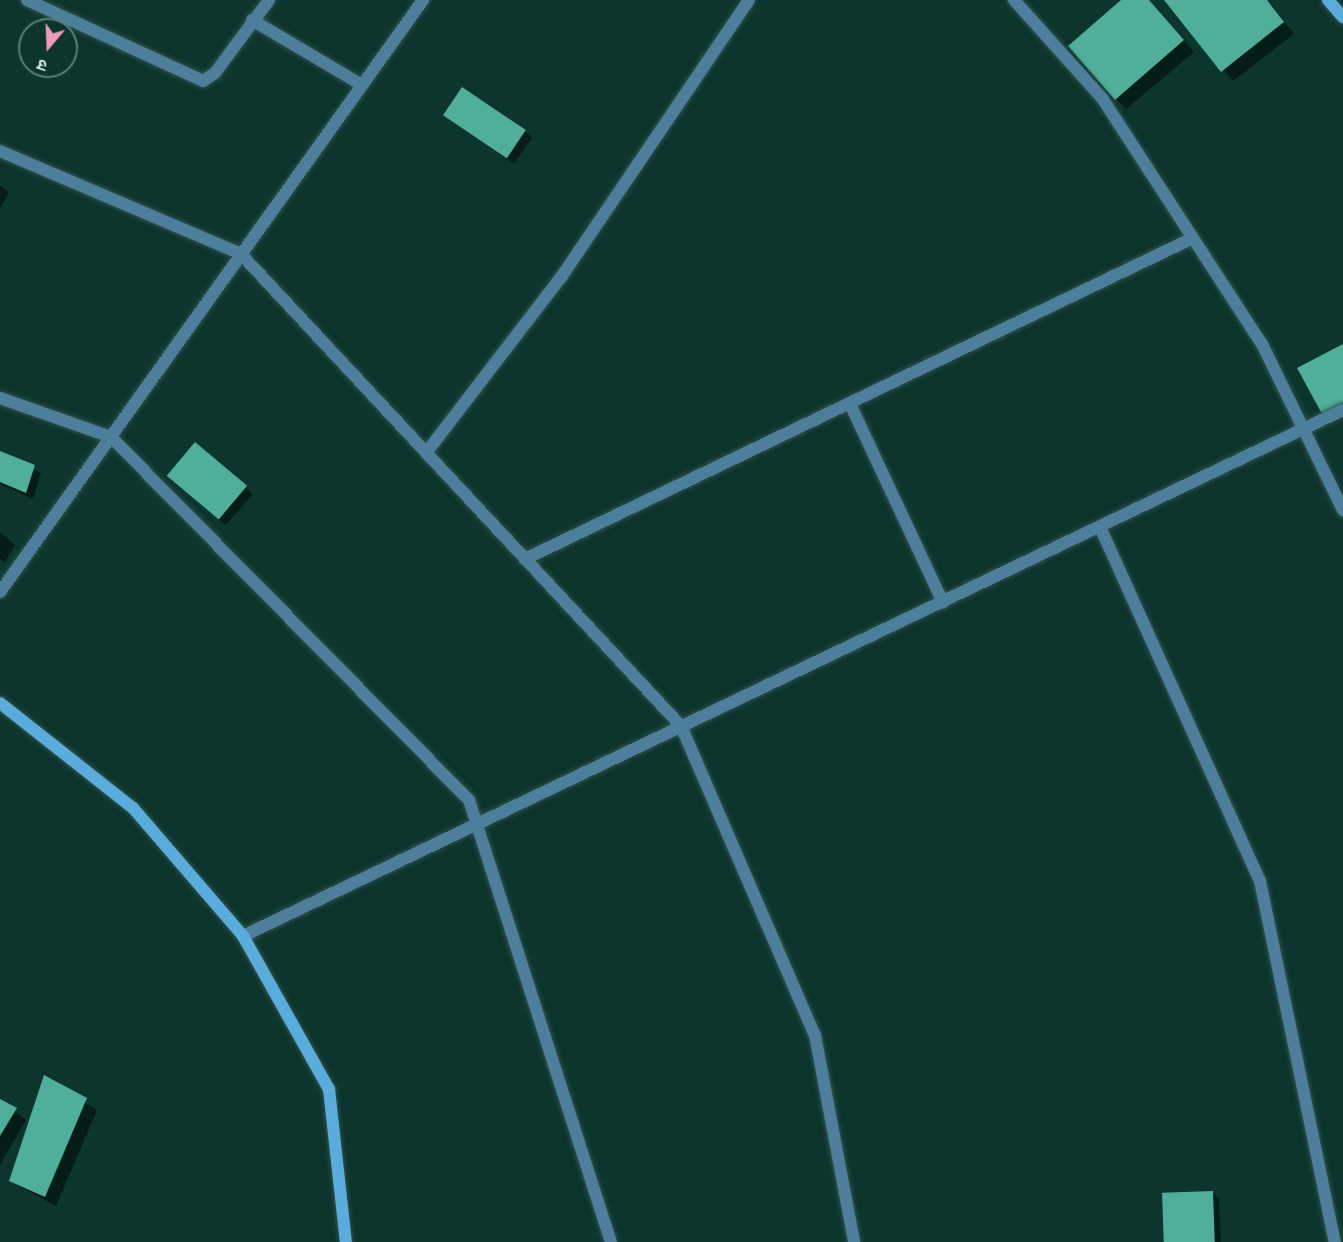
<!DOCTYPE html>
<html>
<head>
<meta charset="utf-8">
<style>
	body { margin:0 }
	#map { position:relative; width:1343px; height:1242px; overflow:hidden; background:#0c352d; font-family:Georgia,"Noto Sans Devanagari",serif }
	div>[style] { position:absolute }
	.shadow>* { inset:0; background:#0007 }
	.building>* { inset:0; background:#4faf9a; transform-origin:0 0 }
	.roads { filter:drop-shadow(0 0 2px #2c534b) drop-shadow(0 0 2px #2c534b) }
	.street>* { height:12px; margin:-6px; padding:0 6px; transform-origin:6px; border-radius:6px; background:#4d7e9c }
	.secondary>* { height:12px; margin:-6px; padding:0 6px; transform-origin:6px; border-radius:6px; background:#5aacdc }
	span { translate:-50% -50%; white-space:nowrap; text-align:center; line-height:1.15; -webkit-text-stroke:6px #0c352d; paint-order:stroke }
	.north { position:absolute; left:18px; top:18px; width:60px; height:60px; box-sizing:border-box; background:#0c352d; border:2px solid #5c7f78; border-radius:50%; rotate:199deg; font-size:16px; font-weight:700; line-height:24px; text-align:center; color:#d5efe8 }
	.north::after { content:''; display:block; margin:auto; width:21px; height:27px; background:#ef9ab9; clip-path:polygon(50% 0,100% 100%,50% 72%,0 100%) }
</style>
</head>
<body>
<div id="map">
	<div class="shadow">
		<div style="clip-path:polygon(1123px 0,1149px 0,1194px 52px,1126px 109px,1116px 99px)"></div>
		<div style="clip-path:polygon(1166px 0,1267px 0,1294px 34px,1233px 81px)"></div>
		<div style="clip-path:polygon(445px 114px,525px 131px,532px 138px,514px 164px)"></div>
		<div style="clip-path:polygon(0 185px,9px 193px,0 209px)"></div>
		<div style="clip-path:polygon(195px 444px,253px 494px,226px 525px,175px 482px)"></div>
		<div style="clip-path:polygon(0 452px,41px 473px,33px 499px,0 484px)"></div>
		<div style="clip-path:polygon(0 532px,15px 545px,5px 562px,0 559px)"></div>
		<div style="clip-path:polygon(45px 1077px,97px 1110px,56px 1206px,10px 1181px)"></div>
		<div style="clip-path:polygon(0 1100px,26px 1120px,0 1165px)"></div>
		<div style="clip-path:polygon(1212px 1192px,1219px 1199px,1221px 1242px,1166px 1242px)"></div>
	</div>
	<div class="building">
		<div style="clip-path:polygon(1121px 0,1149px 0,1184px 40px,1115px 100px,1068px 46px)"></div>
		<div style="clip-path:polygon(1164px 0,1267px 0,1284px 22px,1221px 72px)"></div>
		<div style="left:462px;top:87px;width:77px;height:34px;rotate:34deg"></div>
		<div style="clip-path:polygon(1343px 344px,1343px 403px,1322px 414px,1297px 368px)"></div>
		<div style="left:195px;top:442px;width:68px;height:44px;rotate:40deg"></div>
		<div style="clip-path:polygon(0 451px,35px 465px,26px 493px,0 482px)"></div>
		<div style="clip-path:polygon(44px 1075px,87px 1098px,45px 1197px,9px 1181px)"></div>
		<div style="clip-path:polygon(0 1099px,17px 1108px,0 1136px)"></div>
		<div style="left:1213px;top:1191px;width:51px;height:51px;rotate:88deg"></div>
	</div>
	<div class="roads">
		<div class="street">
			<div style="left:27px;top:0;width:194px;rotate:24.7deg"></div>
			<div style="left:203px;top:81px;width:14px;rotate:-34deg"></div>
			<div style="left:215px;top:73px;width:91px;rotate:-53.5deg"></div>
			<div style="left:1014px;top:0;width:132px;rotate:48.1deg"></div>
			<div style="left:1102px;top:98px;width:293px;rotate:57deg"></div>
			<div style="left:1262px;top:344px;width:185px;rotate:64deg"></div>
			<div style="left:252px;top:20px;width:128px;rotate:30.6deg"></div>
			<div style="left:0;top:151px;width:262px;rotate:23.1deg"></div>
			<div style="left:241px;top:254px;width:645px;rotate:47.01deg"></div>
			<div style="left:681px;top:726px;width:337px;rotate:66.6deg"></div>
			<div style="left:815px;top:1035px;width:211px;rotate:79.3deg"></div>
			<div style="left:0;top:398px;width:118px;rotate:19.4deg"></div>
			<div style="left:111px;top:437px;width:510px;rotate:45.4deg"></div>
			<div style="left:469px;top:800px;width:464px;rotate:72.2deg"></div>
			<div style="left:851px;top:406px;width:217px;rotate:64.9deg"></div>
			<div style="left:426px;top:453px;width:223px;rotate:-52.5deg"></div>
			<div style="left:562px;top:276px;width:333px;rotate:-55.9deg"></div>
			<div style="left:1100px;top:527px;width:388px;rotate:65.7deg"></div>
			<div style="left:1260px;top:881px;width:369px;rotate:78.3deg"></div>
			<div style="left:525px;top:559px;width:741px;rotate:-25.67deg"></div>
			<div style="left:0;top:592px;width:728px;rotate:-54.45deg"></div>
			<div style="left:243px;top:936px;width:1219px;rotate:-25.56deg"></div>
		</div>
		<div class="secondary">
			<div style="left:1328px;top:0;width:23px;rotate:49deg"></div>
			<div style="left:0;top:703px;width:169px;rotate:38.3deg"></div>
			<div style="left:133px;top:808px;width:169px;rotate:49.3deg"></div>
			<div style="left:243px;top:936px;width:176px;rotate:60.7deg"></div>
			<div style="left:329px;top:1089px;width:154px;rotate:83.7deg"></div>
		</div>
	</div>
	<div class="north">उ</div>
</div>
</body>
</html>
